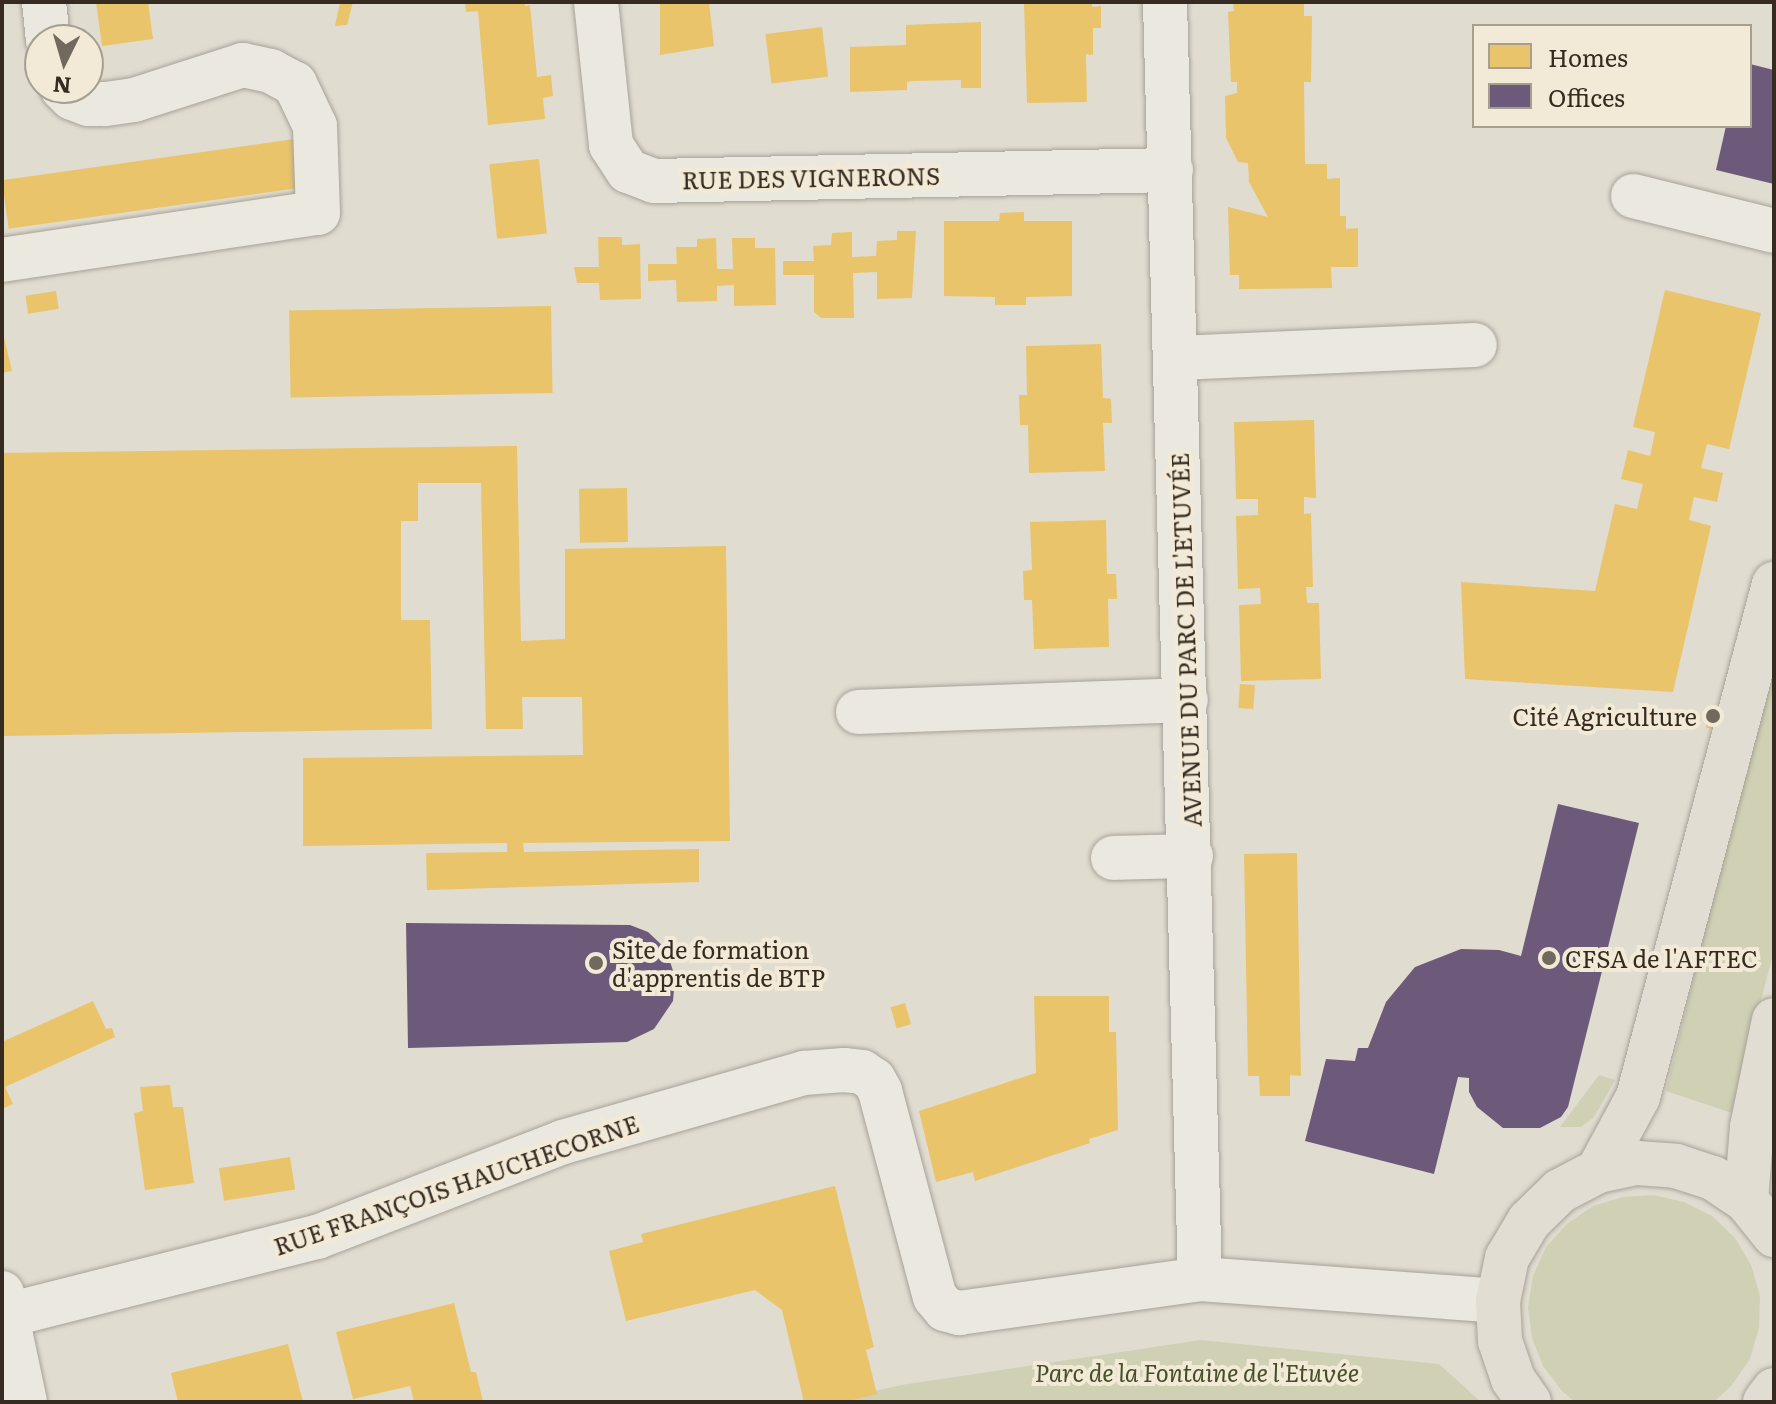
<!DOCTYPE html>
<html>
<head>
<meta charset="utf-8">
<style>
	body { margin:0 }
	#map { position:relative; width:1776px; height:1404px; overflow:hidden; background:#e1dcd0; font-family:Literata,serif }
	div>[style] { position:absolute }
	.green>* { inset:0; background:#cfd0b4 }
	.homes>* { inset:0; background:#e9c46a; transform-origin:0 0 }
	.offices>* { inset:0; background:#6d597a }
	.roads { filter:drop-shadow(0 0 2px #a7a298) drop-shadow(0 0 2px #a7a298) }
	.minor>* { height:44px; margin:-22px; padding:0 22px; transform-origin:22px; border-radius:22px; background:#ebe8e0 }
	.major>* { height:44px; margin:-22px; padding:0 22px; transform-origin:22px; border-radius:22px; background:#e1ddd3 }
	.dots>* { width:22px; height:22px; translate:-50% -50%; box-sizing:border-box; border:4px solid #f2ead7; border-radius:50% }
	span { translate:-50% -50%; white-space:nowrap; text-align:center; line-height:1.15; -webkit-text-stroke:8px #f2ead7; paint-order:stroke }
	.street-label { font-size:24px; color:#352b21 }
	.poi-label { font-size:24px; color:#352b21 }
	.right { translate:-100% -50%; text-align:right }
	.left { translate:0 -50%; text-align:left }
	.park-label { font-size:24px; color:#464f2a; font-style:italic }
	.frame { position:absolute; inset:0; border:4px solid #352b21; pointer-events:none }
	.legend { position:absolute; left:1472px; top:24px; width:280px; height:104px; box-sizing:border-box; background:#f2ead7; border:2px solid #a69e8e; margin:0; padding:10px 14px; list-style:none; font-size:24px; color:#352b21 }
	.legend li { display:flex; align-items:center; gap:16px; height:40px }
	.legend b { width:40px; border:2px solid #a69e8e }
	.north { position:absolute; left:24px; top:24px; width:80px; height:80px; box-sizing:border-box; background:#f2ead7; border:2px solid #a69e8e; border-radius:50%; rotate:185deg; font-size:22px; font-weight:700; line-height:32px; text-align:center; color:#352b21 }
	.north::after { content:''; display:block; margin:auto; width:28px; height:36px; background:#71695e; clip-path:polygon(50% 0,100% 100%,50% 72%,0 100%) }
</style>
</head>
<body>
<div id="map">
	<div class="green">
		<div style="clip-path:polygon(1774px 648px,1774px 950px,1732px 1113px,1666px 1091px)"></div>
		<div style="clip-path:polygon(1599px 1075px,1615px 1080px,1594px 1117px,1581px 1127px,1560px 1127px)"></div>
		<div style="clip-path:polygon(1654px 1195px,1684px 1202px,1712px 1216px,1735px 1238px,1751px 1265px,1760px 1296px,1759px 1328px,1750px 1359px,1732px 1385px,1714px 1402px,1575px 1402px,1562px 1391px,1543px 1366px,1532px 1338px,1528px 1307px,1533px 1276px,1546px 1247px,1567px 1224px,1593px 1206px,1623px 1197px)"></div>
		<div style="clip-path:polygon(1201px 1340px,1439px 1364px,1481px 1402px,829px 1402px,901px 1385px)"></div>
	</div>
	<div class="homes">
		<div style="clip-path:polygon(96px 2px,148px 2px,153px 39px,102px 46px)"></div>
		<div style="clip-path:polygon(340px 2px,353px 2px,347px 25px,335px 26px)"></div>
		<div style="clip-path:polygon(465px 2px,525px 2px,525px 6px,530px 5px,537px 77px,551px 75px,553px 96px,543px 98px,545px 119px,488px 125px,478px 11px,466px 12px)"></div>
		<div style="clip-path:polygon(660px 2px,709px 2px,714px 46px,660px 55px)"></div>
		<div style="clip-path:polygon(1024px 2px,1092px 2px,1092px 7px,1101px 6px,1101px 28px,1093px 28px,1093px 55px,1086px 54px,1087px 102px,1027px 103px)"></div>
		<div style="clip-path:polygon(1233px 2px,1304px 2px,1304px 16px,1312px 16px,1311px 82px,1304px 82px,1305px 164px,1327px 164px,1327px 179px,1340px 178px,1340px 216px,1346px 216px,1346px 229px,1358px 228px,1358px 267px,1331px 267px,1332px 288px,1239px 289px,1239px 275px,1230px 275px,1228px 207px,1268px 217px,1249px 182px,1248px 163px,1238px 162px,1226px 138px,1225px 96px,1237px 93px,1237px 82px,1231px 82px,1228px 12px,1234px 11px)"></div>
		<div style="clip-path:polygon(981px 22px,981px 88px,961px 88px,961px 80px,914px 81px,907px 82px,907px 90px,850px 92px,850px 47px,906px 45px,906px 25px)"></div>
		<div style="left:822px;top:27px;width:50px;height:57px;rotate:83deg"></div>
		<div style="left:295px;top:139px;width:49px;height:296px;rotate:82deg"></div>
		<div style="left:539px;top:159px;width:75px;height:50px;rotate:84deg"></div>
		<div style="clip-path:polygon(1024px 212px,1024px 221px,1072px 221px,1072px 296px,1026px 297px,1026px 305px,995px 305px,995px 297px,944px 296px,944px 221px,999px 221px,1000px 213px)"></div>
		<div style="clip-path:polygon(897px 231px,916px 231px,912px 298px,877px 299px,877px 272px,853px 273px,854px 318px,821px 318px,814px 312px,814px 275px,783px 275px,783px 261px,814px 261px,813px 246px,831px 245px,832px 233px,852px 232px,852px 257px,876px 256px,877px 241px,897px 240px)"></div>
		<div style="clip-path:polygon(598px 237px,622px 237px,622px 245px,640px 244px,641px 299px,600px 300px,599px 283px,577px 283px,574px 267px,599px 267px)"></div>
		<div style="clip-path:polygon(716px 238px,717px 269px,733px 269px,732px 238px,755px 238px,755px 248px,775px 248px,776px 305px,734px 306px,734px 285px,717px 286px,717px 301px,677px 302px,676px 280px,648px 281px,648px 264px,677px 264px,676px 247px,697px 247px,697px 239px)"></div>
		<div style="clip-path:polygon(1665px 290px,1761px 313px,1729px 449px,1707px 444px,1701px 468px,1723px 473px,1717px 502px,1694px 497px,1689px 520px,1711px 526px,1673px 692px,1465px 679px,1461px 582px,1595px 591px,1615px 504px,1637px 509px,1643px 484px,1621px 479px,1628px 450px,1650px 456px,1655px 432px,1633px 427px)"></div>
		<div style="left:56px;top:291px;width:18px;height:31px;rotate:81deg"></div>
		<div style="left:551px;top:306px;width:87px;height:262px;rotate:89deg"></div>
		<div style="clip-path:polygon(2px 329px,12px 371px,2px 373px)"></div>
		<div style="clip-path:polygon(1101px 344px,1103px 398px,1111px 399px,1112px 423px,1103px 423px,1105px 471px,1029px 473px,1028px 425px,1020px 425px,1019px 395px,1027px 395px,1026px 346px)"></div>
		<div style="clip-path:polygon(1314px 420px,1316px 498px,1304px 497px,1304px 514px,1311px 513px,1313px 587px,1306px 587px,1307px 603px,1319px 603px,1321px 679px,1241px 681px,1239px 605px,1261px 604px,1260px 588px,1238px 589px,1236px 516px,1258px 515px,1258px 499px,1236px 499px,1234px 422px)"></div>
		<div style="clip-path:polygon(517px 446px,521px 641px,565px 639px,565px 549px,726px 546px,730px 841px,523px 843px,524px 852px,699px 849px,699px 882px,427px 890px,426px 853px,507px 852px,507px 843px,303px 846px,303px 758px,583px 755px,582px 697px,522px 697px,523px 729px,486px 729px,481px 483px,418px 483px,418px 521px,401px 521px,401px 620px,430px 620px,432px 729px,2px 736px,2px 453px)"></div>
		<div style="left:627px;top:488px;width:54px;height:48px;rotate:89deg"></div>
		<div style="clip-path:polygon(1106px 520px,1107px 574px,1116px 574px,1117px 599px,1108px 599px,1109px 647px,1034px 649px,1032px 600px,1024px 600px,1023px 571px,1032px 570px,1030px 522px)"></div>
		<div style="left:1240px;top:684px;width:15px;height:24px;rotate:4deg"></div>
		<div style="left:1711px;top:706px;width:8px;height:22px;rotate:14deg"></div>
		<div style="clip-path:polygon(1297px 853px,1301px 1076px,1290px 1075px,1290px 1096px,1260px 1096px,1259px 1076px,1248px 1076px,1244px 854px)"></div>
		<div style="clip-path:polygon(1034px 996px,1109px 996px,1109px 1032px,1116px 1032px,1118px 1130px,1089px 1139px,1090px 1143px,975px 1181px,973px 1172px,936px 1182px,919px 1111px,1036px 1073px)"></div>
		<div style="clip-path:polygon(93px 1001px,106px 1029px,112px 1028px,115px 1037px,5px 1087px,13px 1104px,2px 1109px,2px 1042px)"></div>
		<div style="left:905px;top:1003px;width:22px;height:15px;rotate:74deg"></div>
		<div style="clip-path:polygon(170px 1085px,173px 1107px,183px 1107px,194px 1183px,145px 1190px,134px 1113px,143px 1111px,140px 1087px)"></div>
		<div style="left:290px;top:1157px;width:33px;height:72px;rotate:81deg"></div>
		<div style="clip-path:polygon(835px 1186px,874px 1347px,866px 1350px,877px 1394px,844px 1402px,804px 1402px,782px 1310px,755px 1290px,626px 1321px,609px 1251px,643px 1242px,641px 1234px)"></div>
		<div style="clip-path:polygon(454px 1303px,471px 1372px,476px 1372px,483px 1402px,414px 1402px,410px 1386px,353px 1399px,336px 1332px)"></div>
		<div style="clip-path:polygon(288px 1344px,303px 1402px,178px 1402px,171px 1373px)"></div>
	</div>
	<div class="offices">
		<div style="clip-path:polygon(1750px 64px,1774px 70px,1774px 184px,1716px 170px,1726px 126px,1750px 126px)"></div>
		<div style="clip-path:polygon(1558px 804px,1639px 823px,1568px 1107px,1561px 1117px,1540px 1128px,1503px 1128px,1477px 1107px,1469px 1092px,1469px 1078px,1458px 1077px,1434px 1174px,1305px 1141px,1326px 1059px,1355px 1061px,1358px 1048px,1368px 1048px,1386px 1002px,1415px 967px,1461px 949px,1499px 950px,1521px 956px)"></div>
		<div style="clip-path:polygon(406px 923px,630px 925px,648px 932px,666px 949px,675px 977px,673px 1001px,654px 1029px,627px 1042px,408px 1048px)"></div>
	</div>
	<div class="roads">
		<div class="minor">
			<div style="left:44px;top:2px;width:38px;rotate:84deg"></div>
			<div style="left:596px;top:2px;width:144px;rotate:84deg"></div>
			<div style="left:611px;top:145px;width:31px;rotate:57deg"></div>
			<div style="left:628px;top:171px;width:28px;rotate:21deg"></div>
			<div style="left:654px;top:181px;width:517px;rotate:-1.22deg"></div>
			<div style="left:1165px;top:2px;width:1277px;rotate:88.43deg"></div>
			<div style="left:1633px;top:196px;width:145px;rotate:13.9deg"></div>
			<div style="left:2px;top:260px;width:319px;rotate:-8.5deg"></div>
			<div style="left:318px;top:213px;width:87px;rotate:-92deg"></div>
			<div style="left:315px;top:126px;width:47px;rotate:-115.5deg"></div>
			<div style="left:295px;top:84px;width:27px;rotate:-152deg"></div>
			<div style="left:271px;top:71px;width:29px;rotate:-168deg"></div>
			<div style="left:243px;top:65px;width:114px;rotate:162.2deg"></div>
			<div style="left:134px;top:100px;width:30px;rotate:172deg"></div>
			<div style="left:104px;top:104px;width:16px;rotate:180deg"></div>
			<div style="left:88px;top:104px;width:17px;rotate:-159deg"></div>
			<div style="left:72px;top:98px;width:14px;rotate:-135deg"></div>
			<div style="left:1177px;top:358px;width:298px;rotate:-2.5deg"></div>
			<div style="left:858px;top:712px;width:328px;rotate:-2.1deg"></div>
			<div style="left:1113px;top:858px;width:78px;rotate:-1.5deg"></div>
			<div style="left:2px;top:1293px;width:111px;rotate:78.1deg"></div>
			<div style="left:8px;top:1315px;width:319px;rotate:-14.2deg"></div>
			<div style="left:317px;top:1237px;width:264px;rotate:-21.1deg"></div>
			<div style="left:563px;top:1142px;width:251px;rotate:-16deg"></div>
			<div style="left:804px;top:1073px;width:40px;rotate:-4.3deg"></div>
			<div style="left:844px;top:1070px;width:18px;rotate:6deg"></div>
			<div style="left:862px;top:1072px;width:14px;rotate:34deg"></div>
			<div style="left:874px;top:1080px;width:13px;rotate:61deg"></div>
			<div style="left:880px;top:1091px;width:213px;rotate:75.1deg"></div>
			<div style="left:935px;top:1297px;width:16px;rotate:50deg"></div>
			<div style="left:945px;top:1309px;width:15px;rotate:16deg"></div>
			<div style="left:959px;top:1313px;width:243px;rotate:-8deg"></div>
			<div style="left:1200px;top:1279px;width:299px;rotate:4.2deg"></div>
		</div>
		<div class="major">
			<div style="left:1598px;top:1171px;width:84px;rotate:-61.6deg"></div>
			<div style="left:1638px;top:1097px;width:531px;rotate:-75.15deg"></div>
			<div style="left:1746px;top:1200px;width:73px;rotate:-85.3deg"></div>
			<div style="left:1752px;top:1127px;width:109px;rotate:-78.4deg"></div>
			<div style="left:1529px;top:1402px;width:28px;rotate:-125deg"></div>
			<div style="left:1513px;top:1379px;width:40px;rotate:-108.9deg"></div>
			<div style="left:1500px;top:1341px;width:40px;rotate:-92.9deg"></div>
			<div style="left:1498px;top:1301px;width:44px;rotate:-78.2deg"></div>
			<div style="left:1507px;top:1258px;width:43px;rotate:-59.3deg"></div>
			<div style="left:1529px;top:1221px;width:43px;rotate:-44.1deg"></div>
			<div style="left:1560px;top:1191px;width:43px;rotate:-27.8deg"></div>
			<div style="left:1598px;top:1171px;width:40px;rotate:-12deg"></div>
			<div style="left:1637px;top:1163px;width:39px;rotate:4deg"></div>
			<div style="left:1676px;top:1166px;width:39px;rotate:18deg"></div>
			<div style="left:1713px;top:1178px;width:40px;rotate:34deg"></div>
			<div style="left:1746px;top:1200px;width:45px;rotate:51.3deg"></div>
			<div style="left:1765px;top:1402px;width:15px;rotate:-53deg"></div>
		</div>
	</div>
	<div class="dots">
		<div style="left:1713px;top:716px;background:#71695e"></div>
		<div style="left:1549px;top:958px;background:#71695e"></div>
		<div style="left:596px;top:963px;background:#71695e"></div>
	</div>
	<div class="street-label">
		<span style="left:811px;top:177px;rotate:-1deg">RUE DES VIGNERONS</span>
		<span style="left:1185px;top:640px;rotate:-92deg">AVENUE DU PARC DE L'ETUVÉE</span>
		<span style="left:456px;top:1184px;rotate:-19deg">RUE FRANÇOIS HAUCHECORNE</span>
	</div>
	<div class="poi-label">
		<span class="right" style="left:1697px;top:716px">Cité Agriculture</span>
		<span class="left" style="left:612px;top:963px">Site de formation<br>d'apprentis de BTP</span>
		<span class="left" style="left:1565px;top:958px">CFSA de l'AFTEC</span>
	</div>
	<div class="park-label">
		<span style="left:1197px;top:1372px">Parc de la Fontaine de l'Etuvée</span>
	</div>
	<div class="frame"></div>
	<ul class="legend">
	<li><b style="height:22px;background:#e9c46a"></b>Homes</li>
	<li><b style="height:22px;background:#6d597a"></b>Offices</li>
	</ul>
	<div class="north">N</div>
</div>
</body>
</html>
